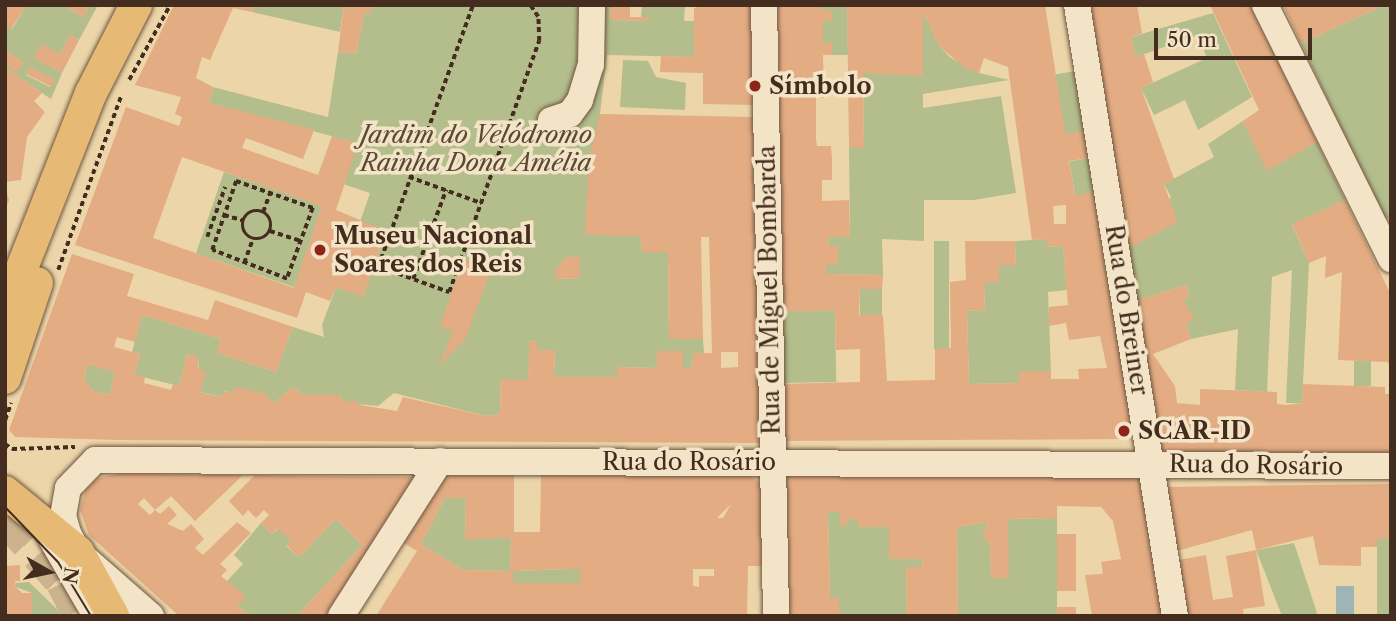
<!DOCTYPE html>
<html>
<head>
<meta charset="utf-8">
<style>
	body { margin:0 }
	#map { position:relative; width:1396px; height:621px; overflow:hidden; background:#ecd5a9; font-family:"Libre Caslon Text",serif }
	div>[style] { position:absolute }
	.green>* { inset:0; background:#b3be8c; transform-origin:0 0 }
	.water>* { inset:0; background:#9fb5b5; transform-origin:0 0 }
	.building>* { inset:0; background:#e3ac83; transform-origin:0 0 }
	.major-tunnel>* { height:32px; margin-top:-16px; transform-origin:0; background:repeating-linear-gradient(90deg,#cab38d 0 32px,transparent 0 48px) }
	.path>* { height:3.5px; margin-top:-1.75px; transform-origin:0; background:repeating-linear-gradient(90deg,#442c1e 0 5px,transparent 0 8.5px) }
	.path>.ring { margin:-1.75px; padding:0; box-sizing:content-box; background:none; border:3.5px solid #442c1e; border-radius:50% }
	.roads { filter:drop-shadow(0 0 2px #6e5641) drop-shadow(0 0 2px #6e5641) }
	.minor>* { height:26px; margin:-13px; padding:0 13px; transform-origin:13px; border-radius:13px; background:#f3e4c7 }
	.major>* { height:32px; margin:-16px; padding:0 16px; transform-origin:16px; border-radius:16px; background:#e6ba74 }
	.tram>* { height:2px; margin:-1px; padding:0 1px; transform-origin:1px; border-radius:1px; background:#442c1e }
	.dots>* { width:19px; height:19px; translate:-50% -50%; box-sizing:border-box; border:4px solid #f3e4c7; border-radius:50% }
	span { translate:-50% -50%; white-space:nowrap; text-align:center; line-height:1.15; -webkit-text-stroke:7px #f3e4c7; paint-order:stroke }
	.poi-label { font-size:24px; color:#442c1e; font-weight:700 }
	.left { translate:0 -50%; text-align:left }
	.park-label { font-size:24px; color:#5a4934; font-style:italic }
	.street-label { font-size:24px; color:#442c1e }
	.frame { position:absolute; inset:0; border:7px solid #442c1e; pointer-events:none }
	.north { position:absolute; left:14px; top:537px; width:70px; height:70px; -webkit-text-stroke:5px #f3e4c7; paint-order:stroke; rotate:99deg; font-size:19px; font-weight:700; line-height:28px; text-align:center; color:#442c1e }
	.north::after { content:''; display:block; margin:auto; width:24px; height:32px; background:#442c1e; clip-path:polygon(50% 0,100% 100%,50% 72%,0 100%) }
	.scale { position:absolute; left:1154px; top:28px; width:158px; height:32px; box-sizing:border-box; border:4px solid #442c1e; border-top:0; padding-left:9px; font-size:21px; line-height:24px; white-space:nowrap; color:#442c1e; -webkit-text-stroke:5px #f3e4c7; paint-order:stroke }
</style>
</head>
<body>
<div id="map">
	<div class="green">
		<div style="clip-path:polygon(evenodd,27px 5px,71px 5px,69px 9px,83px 17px,90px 5px,98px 5px,79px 40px,70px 35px,60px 54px,35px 58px,62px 73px,51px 99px,5px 68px,5px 64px,24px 63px,5px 50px,5px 25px,12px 29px,27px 5px,30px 67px,54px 80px,50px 87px,26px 75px,30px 67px)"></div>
		<div style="clip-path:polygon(254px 5px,344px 5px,340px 32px,252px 12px)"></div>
		<div style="clip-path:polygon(evenodd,372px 5px,611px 5px,610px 20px,647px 21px,641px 17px,642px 5px,685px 5px,684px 21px,694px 21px,694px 57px,607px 55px,600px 114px,641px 236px,642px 252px,668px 252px,669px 339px,703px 339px,704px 353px,694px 353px,691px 368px,683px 368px,683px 351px,657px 351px,657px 368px,618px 367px,617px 377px,554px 377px,555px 350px,537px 350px,537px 342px,530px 341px,528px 380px,501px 380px,500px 414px,485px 416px,394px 393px,378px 406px,346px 403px,339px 395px,303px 395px,293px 387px,274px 403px,224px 391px,222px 397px,200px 392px,198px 357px,187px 354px,179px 386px,134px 375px,140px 354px,132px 352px,142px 315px,221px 339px,217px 353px,276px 372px,293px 327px,324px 337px,322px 325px,336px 287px,363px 296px,386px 232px,360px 222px,370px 193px,343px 184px,357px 143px,209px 103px,213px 87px,328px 117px,338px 52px,356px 54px,364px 13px,370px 14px,372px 5px,566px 257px,580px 257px,580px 278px,556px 279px,556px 270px,566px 257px)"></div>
		<div style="clip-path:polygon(820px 5px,847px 5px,848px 55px,832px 55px,832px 44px,823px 43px,823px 21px,832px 21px,831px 11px,820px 10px)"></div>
		<div style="clip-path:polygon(1385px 5px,1391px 5px,1391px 217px,1384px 220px,1301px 43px)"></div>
		<div style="clip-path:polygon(923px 12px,940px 47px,951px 58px,979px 73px,1009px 80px,923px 94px,923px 108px,1001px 96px,1016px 193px,974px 200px,924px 200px,924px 241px,882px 239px,883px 275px,827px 274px,827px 264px,838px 263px,838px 246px,829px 246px,828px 237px,850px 237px,849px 147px,864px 147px,863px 73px)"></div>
		<div style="clip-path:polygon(1213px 13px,1252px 97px,1198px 130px,1185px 100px,1154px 115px,1141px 88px,1207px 58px,1198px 35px,1136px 57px,1131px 37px)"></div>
		<div style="clip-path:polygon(623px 60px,648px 61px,656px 77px,686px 83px,685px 110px,620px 107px)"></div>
		<div style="left:1076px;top:71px;width:61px;height:22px;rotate:81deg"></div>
		<div style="clip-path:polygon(1243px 121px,1267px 170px,1317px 142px,1345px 200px,1292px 225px,1309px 263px,1302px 403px,1286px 403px,1292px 270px,1272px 277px,1267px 392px,1235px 390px,1238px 329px,1191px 339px,1186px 323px,1193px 320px,1183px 299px,1189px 297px,1186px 285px,1135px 301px,1126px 250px,1171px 197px,1164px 184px,1214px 157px,1208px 144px)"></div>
		<div style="left:1089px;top:158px;width:35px;height:20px;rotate:80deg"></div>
		<div style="left:224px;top:172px;width:104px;height:86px;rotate:19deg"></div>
		<div style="clip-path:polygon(1047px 239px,1047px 247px,1063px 246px,1067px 290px,1048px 292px,1051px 371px,1019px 383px,969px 384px,967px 311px,985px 310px,984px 283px,999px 283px,999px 265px,1016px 265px,1015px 241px)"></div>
		<div style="left:934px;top:241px;width:15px;height:108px"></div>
		<div style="left:860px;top:289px;width:22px;height:26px"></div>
		<div style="left:835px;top:310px;width:72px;height:56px;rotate:89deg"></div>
		<div style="left:1354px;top:361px;width:17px;height:25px"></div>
		<div style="clip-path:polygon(88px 364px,115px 372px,110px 395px,94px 392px,84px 380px)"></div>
		<div style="clip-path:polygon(445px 498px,466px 498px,465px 538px,511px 538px,510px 571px,463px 570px,421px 544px)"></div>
		<div style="clip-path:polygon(828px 512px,840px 512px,840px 525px,847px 519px,858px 519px,858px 527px,889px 527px,889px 559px,923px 559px,922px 567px,906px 568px,907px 616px,839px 616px,839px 598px,830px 598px)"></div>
		<div style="clip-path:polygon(1057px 518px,1057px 616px,958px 616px,957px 527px,988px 522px,983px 536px,990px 544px,991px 578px,1008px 578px,1008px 519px)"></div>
		<div style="clip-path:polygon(336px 519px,362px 545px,297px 616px,253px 616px,237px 607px,226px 582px,243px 564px,234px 555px,261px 523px,272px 534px,279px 529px,291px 540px,286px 546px,299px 557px)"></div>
		<div style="left:1377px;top:539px;width:14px;height:77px"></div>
		<div style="clip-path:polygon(1294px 543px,1318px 616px,1282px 616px,1256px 550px)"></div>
		<div style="clip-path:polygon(568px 569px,580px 569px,580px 583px,513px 583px,513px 571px)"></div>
		<div style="clip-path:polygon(29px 582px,64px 616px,32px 616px,32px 593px,16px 587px,16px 583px)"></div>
	</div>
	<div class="water">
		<div style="left:1336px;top:586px;width:18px;height:30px"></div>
	</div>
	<div class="building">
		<div style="clip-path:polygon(5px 5px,27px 5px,11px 29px,5px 25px)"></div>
		<div style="clip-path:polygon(71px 5px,90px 5px,83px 17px,69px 9px)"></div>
		<div style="clip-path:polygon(evenodd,174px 5px,254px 5px,252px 12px,233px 8px,210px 60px,202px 57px,196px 78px,213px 87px,209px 103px,314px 130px,303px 159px,246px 138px,242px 148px,318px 175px,332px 136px,358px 143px,336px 210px,386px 231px,363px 297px,336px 287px,330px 301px,306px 292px,297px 318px,75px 245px,126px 107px,179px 126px,182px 117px,175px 114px,181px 97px,135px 85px,174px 5px,182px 157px,322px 206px,294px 288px,153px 238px,182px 157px)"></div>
		<div style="clip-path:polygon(344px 5px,372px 5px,370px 14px,364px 13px,356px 54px,338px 52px)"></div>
		<div style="clip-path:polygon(611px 5px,630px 5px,630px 17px,648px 17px,648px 21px,610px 20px)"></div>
		<div style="clip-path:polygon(706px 5px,753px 5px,755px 105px,703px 104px,703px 73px,660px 72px,661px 56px,694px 57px,694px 8px)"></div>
		<div style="clip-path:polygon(evenodd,772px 5px,820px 5px,820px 10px,831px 10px,832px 21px,823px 21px,823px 43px,832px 43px,832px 55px,823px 55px,824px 98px,816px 97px,816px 140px,817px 146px,831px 146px,832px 159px,832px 180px,822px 180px,822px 201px,849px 200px,850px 237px,828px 237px,829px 246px,838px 246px,838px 264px,827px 264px,827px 274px,883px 275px,882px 289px,860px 289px,859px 315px,883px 315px,887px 381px,935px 380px,935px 349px,951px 348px,950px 282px,966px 280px,965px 241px,1015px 241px,1016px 265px,999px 265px,999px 283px,984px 283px,985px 310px,967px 311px,969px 384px,1019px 383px,1019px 372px,1051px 371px,1051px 379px,1079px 379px,1078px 369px,1107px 368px,1100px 336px,1069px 340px,1066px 323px,1049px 326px,1049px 307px,1068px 305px,1063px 246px,1047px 247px,1047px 239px,1032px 240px,1008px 67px,984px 58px,979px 73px,964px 67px,940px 47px,923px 12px,923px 76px,863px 73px,864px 148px,849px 147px,847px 5px,1045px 5px,1065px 134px,1086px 131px,1089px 158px,1069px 161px,1075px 195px,1095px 192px,1133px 424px,1124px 439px,782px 441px,780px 384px,860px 382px,860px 349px,836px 350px,835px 310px,779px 312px,772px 5px,1066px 205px,1066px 224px,1054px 224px,1053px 206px,1066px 205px)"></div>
		<div style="clip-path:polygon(1086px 5px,1137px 5px,1142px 33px,1131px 37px,1136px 57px,1144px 54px,1153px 82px,1141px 88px,1174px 179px,1164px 184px,1177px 222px,1126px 250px)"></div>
		<div style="clip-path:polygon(1210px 5px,1251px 5px,1317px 142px,1267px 171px,1243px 121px,1259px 110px)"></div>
		<div style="clip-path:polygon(1283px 5px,1385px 5px,1301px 43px)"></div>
		<div style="clip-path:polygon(70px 35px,79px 40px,62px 73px,34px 58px,42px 44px,60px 54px)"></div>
		<div style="clip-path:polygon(5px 50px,24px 63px,17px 73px,5px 64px)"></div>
		<div style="left:30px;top:67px;width:28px;height:8px;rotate:27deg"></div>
		<div style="clip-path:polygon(5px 68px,42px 93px,34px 101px,45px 112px,27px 137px,21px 180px,5px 182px)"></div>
		<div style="clip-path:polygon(evenodd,600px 114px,755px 117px,762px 443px,119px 440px,15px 437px,9px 430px,72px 254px,134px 274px,127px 296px,208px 320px,215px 300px,293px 327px,276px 372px,217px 353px,221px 339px,142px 315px,135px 342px,117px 337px,114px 347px,140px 354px,134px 375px,145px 377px,144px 383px,171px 390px,173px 384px,179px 386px,187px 354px,198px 357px,198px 369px,206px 371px,200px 392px,207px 394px,222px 397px,223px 391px,233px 393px,235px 387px,265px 394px,274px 403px,293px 387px,303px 395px,339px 395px,346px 403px,353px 400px,360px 405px,397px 411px,403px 397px,485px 416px,500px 414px,501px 379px,528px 380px,529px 341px,538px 342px,537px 350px,555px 350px,554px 377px,617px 377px,617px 367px,657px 368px,656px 351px,683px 351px,683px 368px,691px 368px,694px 353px,712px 353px,709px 237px,701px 237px,703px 339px,669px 339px,668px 252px,642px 252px,641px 236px,585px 235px,589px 160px,600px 114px,721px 352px,738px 352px,738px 367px,721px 368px,721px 352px,600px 114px,88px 364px,115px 372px,110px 395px,94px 392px,84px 380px,88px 364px)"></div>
		<div style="clip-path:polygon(5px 187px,9px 200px,5px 210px)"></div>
		<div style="clip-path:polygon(1345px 200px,1391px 295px,1391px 366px,1387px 362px,1338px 360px,1342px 272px,1325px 278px,1326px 256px,1309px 263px,1292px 224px)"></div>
		<div style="clip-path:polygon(566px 257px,580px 257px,580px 278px,556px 279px,556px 269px)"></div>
		<div style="clip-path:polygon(463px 259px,491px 270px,465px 339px,439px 366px,453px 331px,440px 326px)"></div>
		<div style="clip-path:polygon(1186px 285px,1189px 297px,1183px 299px,1194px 320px,1186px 323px,1191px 339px,1153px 354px,1175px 386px,1177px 403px,1200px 405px,1200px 389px,1277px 392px,1277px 404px,1286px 405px,1302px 403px,1303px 384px,1385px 387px,1385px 394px,1391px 394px,1391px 457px,1160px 457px,1135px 301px)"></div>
		<div style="clip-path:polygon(785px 472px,1143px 473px,1166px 616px,1092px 616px,1085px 575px,1103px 574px,1101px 562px,1121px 559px,1113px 521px,1101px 507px,1057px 506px,1057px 518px,1008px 519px,1009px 578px,991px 578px,990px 544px,983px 536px,988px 522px,957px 527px,958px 616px,907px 616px,906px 567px,922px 567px,923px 559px,889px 559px,889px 527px,858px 527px,858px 519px,847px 519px,847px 526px,840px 526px,840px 512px,828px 512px,830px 598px,839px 597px,839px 616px,788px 616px)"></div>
		<div style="clip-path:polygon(122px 473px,243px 475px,195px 521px,171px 496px,155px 510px,144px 498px,138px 504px,150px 515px,155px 510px,160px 514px,169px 506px,177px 515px,167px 524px,183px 531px,191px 524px,204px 539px,195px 548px,203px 555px,237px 522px,251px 533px,220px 564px,227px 570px,221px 576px,246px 597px,237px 607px,253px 616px,179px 616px,89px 535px,80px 510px,86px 489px,97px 478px)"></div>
		<div style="clip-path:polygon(255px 475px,282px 476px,420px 477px,332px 616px,297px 616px,362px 545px,336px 519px,299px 557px,286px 545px,291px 540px,278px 529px,272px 534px,261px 523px,269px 515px,264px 510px,256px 518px,248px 510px,243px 516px,229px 501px)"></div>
		<div style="clip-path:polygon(evenodd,438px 475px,514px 475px,514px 532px,540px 532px,541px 475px,752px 476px,761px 485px,764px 566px,748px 566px,747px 616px,376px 616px,417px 551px,399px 540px,438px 475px,445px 498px,466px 498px,465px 539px,511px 538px,510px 571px,463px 570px,421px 544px,445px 498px,438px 475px,731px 504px,723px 518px,717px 518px,731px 504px,438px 475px,568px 569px,580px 569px,580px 583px,513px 583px,513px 571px,568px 569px,438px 475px,693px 569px,714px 569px,714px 576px,699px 576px,699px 587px,693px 586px,693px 569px)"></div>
		<div style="clip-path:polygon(1391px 484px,1391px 539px,1377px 539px,1377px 547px,1361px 547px,1361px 566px,1319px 565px,1313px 536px,1256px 550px,1252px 530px,1177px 551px,1167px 487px)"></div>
		<div style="left:1057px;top:534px;width:19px;height:57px"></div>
		<div style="clip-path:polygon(1256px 550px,1265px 606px,1243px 609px,1244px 616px,1188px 616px,1179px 560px,1206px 555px,1213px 600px,1233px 597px,1226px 556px)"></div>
		<div style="clip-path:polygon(20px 565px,20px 581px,15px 581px,16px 587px,22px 593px,32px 593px,32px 616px,5px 616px,5px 566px)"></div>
		<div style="left:1057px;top:607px;width:19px;height:9px"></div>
	</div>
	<div class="major-tunnel">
		<div style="left:5px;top:520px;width:85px;rotate:47.9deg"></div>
		<div style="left:62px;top:583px;width:37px;rotate:63deg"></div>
	</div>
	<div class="path">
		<div style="left:129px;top:80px;width:85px;rotate:-61.3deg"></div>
		<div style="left:409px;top:177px;width:77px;rotate:19.9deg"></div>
		<div style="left:236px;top:181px;width:82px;rotate:19.3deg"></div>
		<div style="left:313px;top:208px;width:76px;rotate:110.1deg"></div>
		<div style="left:287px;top:279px;width:80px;rotate:-158.9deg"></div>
		<div style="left:212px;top:250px;width:73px;rotate:-70.8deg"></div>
		<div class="ring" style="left:243px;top:211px;width:24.5px;height:24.5px"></div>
		<div style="left:263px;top:212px;width:20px;rotate:-70deg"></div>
		<div style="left:224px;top:215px;width:19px;rotate:16deg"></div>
		<div style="left:270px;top:231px;width:33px;rotate:18deg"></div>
		<div style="left:207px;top:237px;width:53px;rotate:-70.2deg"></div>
		<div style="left:244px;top:263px;width:27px;rotate:-70deg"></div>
		<div style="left:374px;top:265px;width:80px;rotate:19.8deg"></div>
		<div style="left:449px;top:292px;width:267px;rotate:-70.3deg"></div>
		<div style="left:539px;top:41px;width:24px;rotate:-92deg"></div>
		<div style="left:538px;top:17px;width:14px;rotate:-124deg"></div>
		<div style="left:378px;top:267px;width:279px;rotate:-70.1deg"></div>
		<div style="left:58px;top:270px;width:185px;rotate:-70.1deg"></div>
		<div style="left:413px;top:279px;width:95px;rotate:-69.7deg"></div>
		<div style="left:5px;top:420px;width:18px;rotate:-71deg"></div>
		<div style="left:5px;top:444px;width:9px;rotate:36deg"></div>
		<div style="left:12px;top:449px;width:63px;rotate:-1.8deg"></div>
	</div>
	<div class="roads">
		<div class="minor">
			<div style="left:764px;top:5px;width:611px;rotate:88.87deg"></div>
			<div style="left:1077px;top:5px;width:619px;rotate:80.89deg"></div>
			<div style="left:1265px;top:5px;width:284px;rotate:63.6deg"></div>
			<div style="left:551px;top:120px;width:20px;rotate:-18deg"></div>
			<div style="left:570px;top:114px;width:17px;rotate:-54deg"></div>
			<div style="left:580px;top:100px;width:37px;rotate:-73deg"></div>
			<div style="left:591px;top:65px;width:60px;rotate:-89deg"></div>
			<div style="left:45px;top:528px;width:102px;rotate:59.9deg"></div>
			<div style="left:151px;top:616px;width:97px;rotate:-138.8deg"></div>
			<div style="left:78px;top:552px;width:21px;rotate:-118deg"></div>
			<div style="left:68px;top:533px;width:18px;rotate:-106deg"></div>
			<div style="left:63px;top:516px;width:28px;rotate:-80deg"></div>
			<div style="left:68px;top:488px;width:39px;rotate:-46deg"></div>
			<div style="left:95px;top:460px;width:1296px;rotate:0.27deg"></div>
			<div style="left:341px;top:616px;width:184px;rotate:-57.4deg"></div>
		</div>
		<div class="major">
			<div style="left:5px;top:311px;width:234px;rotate:-68.5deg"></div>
			<div style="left:91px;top:93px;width:99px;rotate:-62.9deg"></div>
			<div style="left:5px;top:378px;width:100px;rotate:-71.4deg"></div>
			<div style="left:5px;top:492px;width:94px;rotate:39.4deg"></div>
			<div style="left:78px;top:552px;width:73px;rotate:61.3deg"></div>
		</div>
	</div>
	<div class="tram">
		<div style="left:5px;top:507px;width:76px;rotate:46.1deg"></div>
		<div style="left:58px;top:562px;width:63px;rotate:58.6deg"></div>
	</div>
	<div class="dots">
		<div style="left:755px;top:86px;background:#8f2418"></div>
		<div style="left:320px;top:250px;background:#8f2418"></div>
		<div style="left:1124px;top:431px;background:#8f2418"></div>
	</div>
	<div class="poi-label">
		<span class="left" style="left:769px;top:86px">Símbolo</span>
		<span class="left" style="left:334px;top:250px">Museu Nacional<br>Soares dos Reis</span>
		<span class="left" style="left:1138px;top:431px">SCAR-ID</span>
	</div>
	<div class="park-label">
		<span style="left:476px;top:149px">Jardim do Velódromo<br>Rainha Dona Amélia</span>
	</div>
	<div class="street-label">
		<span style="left:769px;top:290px;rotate:-91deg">Rua de Miguel Bombarda</span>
		<span style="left:1127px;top:310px;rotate:81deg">Rua do Breiner</span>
		<span style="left:689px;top:462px">Rua do Rosário</span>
		<span style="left:1256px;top:465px;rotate:1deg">Rua do Rosário</span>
	</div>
	<div class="frame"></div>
	<div class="north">N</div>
	<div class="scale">50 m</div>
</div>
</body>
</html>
